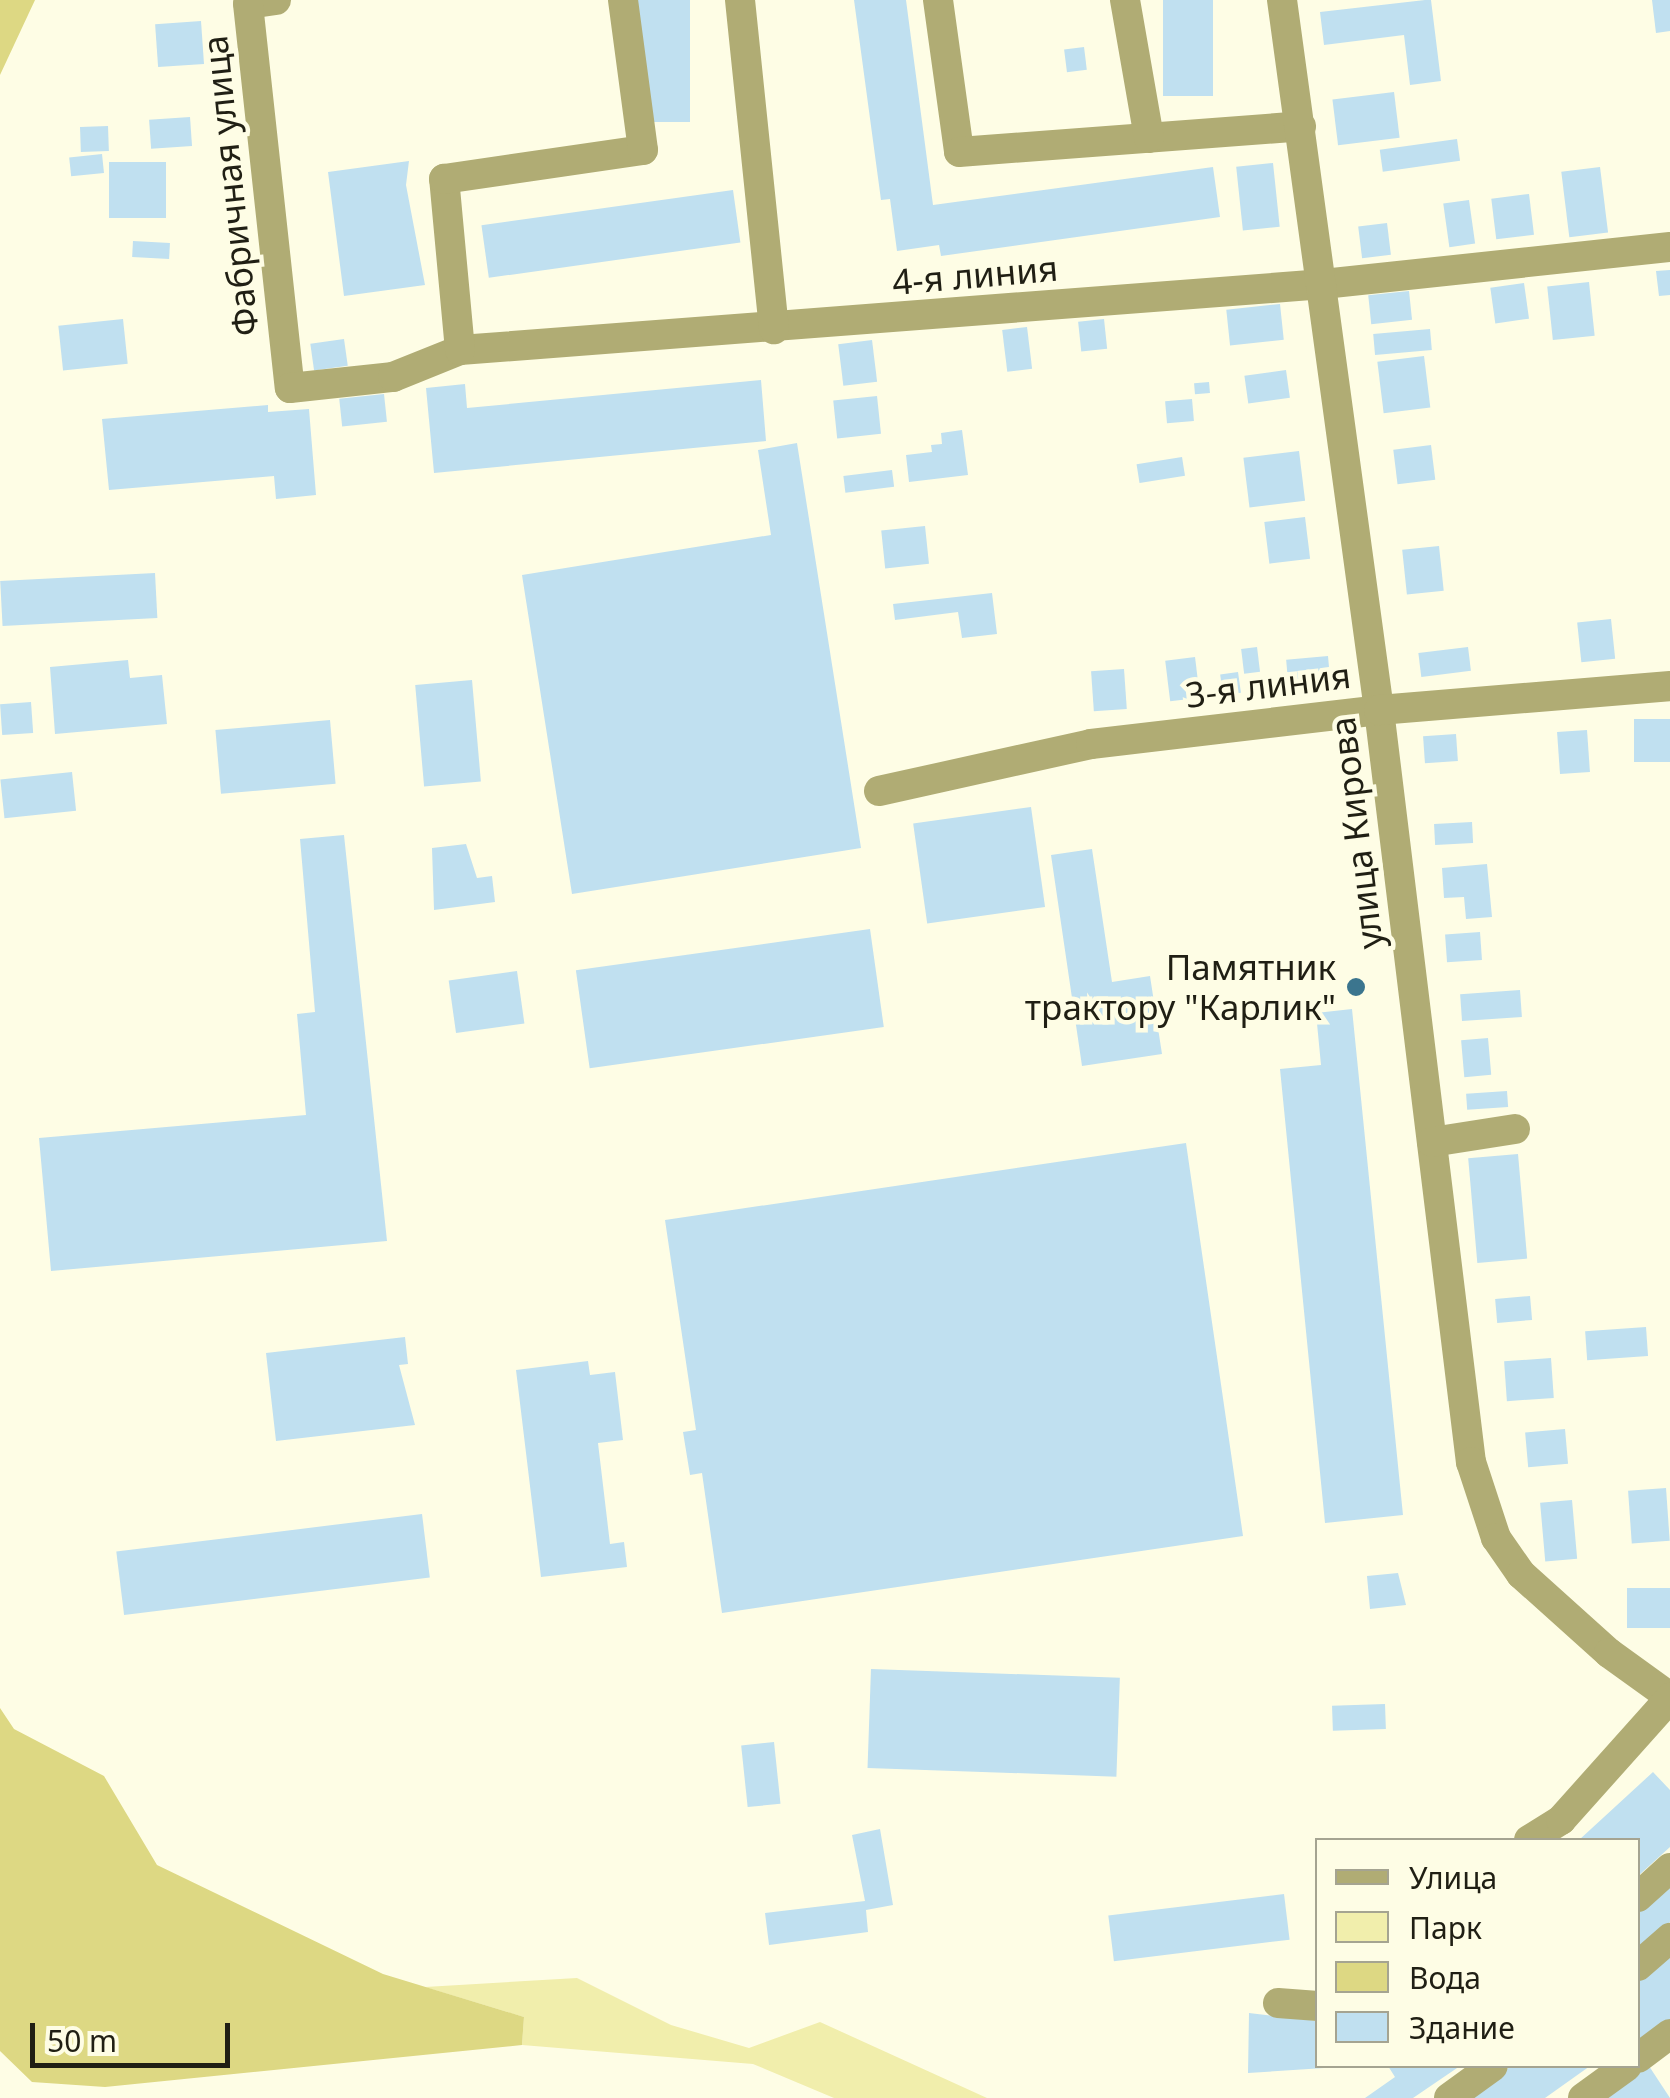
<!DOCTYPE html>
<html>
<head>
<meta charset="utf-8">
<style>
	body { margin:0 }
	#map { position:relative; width:1670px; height:2098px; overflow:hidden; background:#fefde5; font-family:"Noto Sans",sans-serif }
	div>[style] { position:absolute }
	.green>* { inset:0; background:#f1eeac }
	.water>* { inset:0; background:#ddd883 }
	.building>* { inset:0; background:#c0e0f0; transform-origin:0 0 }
	.minor>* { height:30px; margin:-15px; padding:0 15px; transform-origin:15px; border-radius:15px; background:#b0ac74 }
	.dots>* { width:28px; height:28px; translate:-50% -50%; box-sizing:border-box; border:5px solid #fefde5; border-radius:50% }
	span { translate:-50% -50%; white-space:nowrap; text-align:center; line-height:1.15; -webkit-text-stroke:9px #fefde5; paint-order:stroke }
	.street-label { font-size:35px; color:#201f14 }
	.poi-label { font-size:35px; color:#201f14 }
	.right { translate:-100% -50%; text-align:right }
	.legend { position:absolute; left:1315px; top:1838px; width:325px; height:230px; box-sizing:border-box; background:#fefde5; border:2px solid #a5a491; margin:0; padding:12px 18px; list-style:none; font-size:30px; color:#201f14 }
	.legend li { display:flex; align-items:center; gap:20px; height:50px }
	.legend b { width:50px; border:2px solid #a5a491 }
	.scale { position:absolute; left:30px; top:2023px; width:200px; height:45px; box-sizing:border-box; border:5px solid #201f14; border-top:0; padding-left:12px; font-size:30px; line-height:35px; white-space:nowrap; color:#201f14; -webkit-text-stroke:8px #fefde5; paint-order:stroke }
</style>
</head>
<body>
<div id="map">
	<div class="green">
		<div style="clip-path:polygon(577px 1978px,671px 2025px,749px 2048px,820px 2022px,987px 2098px,834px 2098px,753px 2064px,522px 2045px,524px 2017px,425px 1987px)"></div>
	</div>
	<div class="water">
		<div style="clip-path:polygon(0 0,35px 0,0 75px)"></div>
		<div style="clip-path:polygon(0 1708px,14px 1729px,104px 1776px,157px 1865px,383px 1974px,524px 2017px,522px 2045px,105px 2087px,32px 2082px,0 2051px)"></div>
	</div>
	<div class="building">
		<div style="left:637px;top:0;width:53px;height:122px"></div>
		<div style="clip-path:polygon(854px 0,906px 0,933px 205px,1213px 167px,1220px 217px,941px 256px,939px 245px,897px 251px,890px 199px,881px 200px)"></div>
		<div style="left:1163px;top:0;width:50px;height:96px"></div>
		<div style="clip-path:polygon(1425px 0,1431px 0,1441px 81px,1410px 85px,1404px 35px,1324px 45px,1320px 12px)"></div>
		<div style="clip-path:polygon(1652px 0,1670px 0,1670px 31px,1656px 33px)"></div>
		<div style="left:201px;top:21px;width:43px;height:46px;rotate:86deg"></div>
		<div style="left:1084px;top:47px;width:23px;height:20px;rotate:83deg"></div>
		<div style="left:1394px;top:92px;width:46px;height:62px;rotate:83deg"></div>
		<div style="left:190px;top:117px;width:29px;height:41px;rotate:86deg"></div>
		<div style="left:108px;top:126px;width:25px;height:28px;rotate:88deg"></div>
		<div style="left:1457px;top:139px;width:22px;height:78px;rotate:82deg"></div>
		<div style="left:102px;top:154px;width:19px;height:33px;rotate:84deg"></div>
		<div style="clip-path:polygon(409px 161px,406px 185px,425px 285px,344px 296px,328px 172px)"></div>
		<div style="left:109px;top:162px;width:57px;height:56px"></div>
		<div style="left:1273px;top:163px;width:64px;height:37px;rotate:84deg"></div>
		<div style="left:1600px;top:167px;width:66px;height:39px;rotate:83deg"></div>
		<div style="left:733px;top:190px;width:53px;height:254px;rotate:82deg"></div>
		<div style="left:1529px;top:194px;width:41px;height:38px;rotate:83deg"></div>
		<div style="left:1469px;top:200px;width:44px;height:26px;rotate:82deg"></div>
		<div style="left:1387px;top:223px;width:32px;height:29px;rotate:83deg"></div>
		<div style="left:133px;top:241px;width:37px;height:16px;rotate:3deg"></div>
		<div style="clip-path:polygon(1670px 270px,1670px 295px,1659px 296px,1656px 271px)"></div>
		<div style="left:1589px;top:282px;width:54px;height:42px;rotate:84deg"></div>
		<div style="left:1524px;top:283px;width:36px;height:34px;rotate:82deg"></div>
		<div style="left:1409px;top:291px;width:29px;height:41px;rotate:84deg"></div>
		<div style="left:1280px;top:304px;width:36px;height:54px;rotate:84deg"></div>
		<div style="left:123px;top:319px;width:45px;height:65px;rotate:84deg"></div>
		<div style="left:1104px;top:319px;width:30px;height:26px;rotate:84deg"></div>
		<div style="left:1027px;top:327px;width:42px;height:25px;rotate:83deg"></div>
		<div style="left:1430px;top:329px;width:21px;height:57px;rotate:85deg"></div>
		<div style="left:344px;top:339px;width:27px;height:34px;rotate:82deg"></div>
		<div style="left:872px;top:340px;width:42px;height:34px;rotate:83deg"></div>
		<div style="left:1424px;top:356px;width:52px;height:47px;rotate:83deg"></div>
		<div style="left:1286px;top:370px;width:28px;height:42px;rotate:82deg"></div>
		<div style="clip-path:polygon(761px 380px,766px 441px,434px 473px,426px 388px,465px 384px,467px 408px)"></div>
		<div style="left:1209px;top:382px;width:11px;height:15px;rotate:85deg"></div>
		<div style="left:384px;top:394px;width:28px;height:45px;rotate:84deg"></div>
		<div style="left:877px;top:396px;width:38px;height:44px;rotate:84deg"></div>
		<div style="left:1192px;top:399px;width:22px;height:27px;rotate:85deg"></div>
		<div style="clip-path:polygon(268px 405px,268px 412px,309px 409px,316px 495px,276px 499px,274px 476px,109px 490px,102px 419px)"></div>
		<div style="clip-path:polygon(962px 430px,968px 475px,909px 482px,906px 455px,932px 452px,931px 445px,942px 444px,941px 433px)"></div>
		<div style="clip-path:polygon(797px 443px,861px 848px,572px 894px,522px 575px,771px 535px,758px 450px)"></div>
		<div style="left:1431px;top:445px;width:35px;height:38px;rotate:83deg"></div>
		<div style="left:1299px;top:451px;width:50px;height:56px;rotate:83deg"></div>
		<div style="left:1182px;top:457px;width:19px;height:46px;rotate:81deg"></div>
		<div style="left:892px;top:470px;width:17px;height:49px;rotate:83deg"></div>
		<div style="left:1305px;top:517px;width:42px;height:41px;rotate:83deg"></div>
		<div style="left:925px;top:526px;width:38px;height:44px;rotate:84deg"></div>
		<div style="left:1439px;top:546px;width:45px;height:37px;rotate:84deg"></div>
		<div style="left:155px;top:573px;width:45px;height:155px;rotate:87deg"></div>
		<div style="clip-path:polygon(992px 593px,997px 634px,962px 638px,958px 612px,895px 620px,893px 604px)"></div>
		<div style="left:1611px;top:619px;width:40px;height:34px;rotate:84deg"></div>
		<div style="left:1257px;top:647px;width:25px;height:16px;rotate:83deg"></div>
		<div style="left:1468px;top:647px;width:24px;height:50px;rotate:83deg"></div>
		<div style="left:1328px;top:656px;width:25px;height:42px;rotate:85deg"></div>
		<div style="left:1195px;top:657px;width:41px;height:30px;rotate:83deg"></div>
		<div style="clip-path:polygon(128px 660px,130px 678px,162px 675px,167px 724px,55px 734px,50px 667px)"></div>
		<div style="left:1124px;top:669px;width:40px;height:33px;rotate:86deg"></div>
		<div style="left:1238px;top:672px;width:21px;height:18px;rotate:82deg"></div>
		<div style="left:472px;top:680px;width:102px;height:57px;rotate:85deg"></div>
		<div style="left:31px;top:702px;width:31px;height:31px;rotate:86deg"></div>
		<div style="left:1670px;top:719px;width:43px;height:36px;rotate:90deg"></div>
		<div style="left:330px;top:720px;width:64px;height:115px;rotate:85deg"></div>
		<div style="left:1587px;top:730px;width:42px;height:30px;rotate:86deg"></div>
		<div style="left:1456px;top:734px;width:27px;height:33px;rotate:86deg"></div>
		<div style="left:72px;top:772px;width:39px;height:72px;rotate:84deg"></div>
		<div style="left:1031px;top:807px;width:101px;height:119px;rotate:82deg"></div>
		<div style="left:1472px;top:822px;width:21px;height:38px;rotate:87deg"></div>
		<div style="clip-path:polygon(344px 835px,387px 1241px,51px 1271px,39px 1138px,306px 1115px,297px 1014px,315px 1012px,300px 839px)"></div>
		<div style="clip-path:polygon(466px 844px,477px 878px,492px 876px,495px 902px,434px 910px,432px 848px)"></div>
		<div style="clip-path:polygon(1092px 849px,1112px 982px,1150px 976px,1162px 1054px,1082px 1066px,1051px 855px)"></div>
		<div style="clip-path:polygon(1487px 864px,1492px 917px,1466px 919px,1464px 897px,1444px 898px,1442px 868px)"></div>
		<div style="left:870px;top:929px;width:99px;height:297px;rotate:82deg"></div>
		<div style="left:1480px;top:932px;width:28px;height:35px;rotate:86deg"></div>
		<div style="left:517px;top:971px;width:53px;height:69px;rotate:82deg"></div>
		<div style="left:1520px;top:990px;width:27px;height:60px;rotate:86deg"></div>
		<div style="clip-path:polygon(1352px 1009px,1403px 1515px,1325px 1523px,1280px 1069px,1321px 1065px,1316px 1013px)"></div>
		<div style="left:1488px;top:1038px;width:37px;height:27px;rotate:85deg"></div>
		<div style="left:1507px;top:1091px;width:16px;height:41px;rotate:86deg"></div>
		<div style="clip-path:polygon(1186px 1143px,1243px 1536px,722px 1613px,702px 1473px,690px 1475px,683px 1432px,696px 1430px,665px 1220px)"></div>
		<div style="left:1518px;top:1154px;width:105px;height:50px;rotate:85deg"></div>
		<div style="left:1530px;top:1296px;width:24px;height:35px;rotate:85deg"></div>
		<div style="left:1646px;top:1327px;width:29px;height:61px;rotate:86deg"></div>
		<div style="clip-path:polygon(405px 1337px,408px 1364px,399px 1365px,415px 1425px,276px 1441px,266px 1353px)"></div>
		<div style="left:1551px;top:1358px;width:40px;height:47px;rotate:86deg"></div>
		<div style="clip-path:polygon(588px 1361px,590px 1375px,615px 1372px,623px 1440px,598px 1443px,610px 1544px,624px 1542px,627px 1567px,541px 1577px,516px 1370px)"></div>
		<div style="left:1565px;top:1429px;width:35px;height:40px;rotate:85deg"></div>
		<div style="left:1666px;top:1488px;width:53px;height:38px;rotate:86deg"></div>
		<div style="left:1572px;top:1500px;width:59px;height:32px;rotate:85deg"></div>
		<div style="left:422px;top:1514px;width:64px;height:308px;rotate:83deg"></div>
		<div style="clip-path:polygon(1398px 1573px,1406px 1605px,1370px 1609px,1367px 1576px)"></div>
		<div style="left:1670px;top:1588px;width:40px;height:43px;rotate:90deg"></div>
		<div style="left:871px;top:1669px;width:249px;height:99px;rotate:2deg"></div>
		<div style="left:1385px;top:1704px;width:25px;height:53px;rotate:88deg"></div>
		<div style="left:774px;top:1742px;width:62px;height:33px;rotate:84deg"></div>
		<div style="clip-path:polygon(1653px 1772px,1670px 1790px,1670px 1847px,1638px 1876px,1638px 1840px,1579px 1840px)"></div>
		<div style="clip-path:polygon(880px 1829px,893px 1905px,866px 1910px,868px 1932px,769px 1945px,765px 1913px,865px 1901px,852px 1835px)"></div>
		<div style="clip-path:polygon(1670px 1880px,1670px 1922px,1638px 1949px,1638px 1907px)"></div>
		<div style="left:1284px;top:1894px;width:46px;height:177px;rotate:83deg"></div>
		<div style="clip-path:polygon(1670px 1952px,1670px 2020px,1638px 2048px,1638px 1981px)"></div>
		<div style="clip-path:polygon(1249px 2013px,1318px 2021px,1318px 2066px,1355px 2066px,1248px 2073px)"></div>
		<div style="clip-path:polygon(1647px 2063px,1670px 2098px,1596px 2098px)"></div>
		<div style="clip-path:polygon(1388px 2066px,1460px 2066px,1413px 2098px,1365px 2098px,1395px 2077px)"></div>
		<div style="clip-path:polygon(1511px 2066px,1590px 2066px,1545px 2098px,1468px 2098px)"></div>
	</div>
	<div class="minor">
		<div style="left:276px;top:0;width:28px;rotate:172deg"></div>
		<div style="left:248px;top:4px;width:386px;rotate:83.8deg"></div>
		<div style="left:290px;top:388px;width:104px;rotate:-6.1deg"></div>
		<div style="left:393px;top:377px;width:72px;rotate:-21.9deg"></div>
		<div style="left:460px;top:350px;width:866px;rotate:-4.37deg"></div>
		<div style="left:1323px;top:284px;width:349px;rotate:-6.1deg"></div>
		<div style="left:740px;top:0;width:331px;rotate:84.1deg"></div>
		<div style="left:938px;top:0;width:153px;rotate:82.1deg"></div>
		<div style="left:959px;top:152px;width:343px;rotate:-4.3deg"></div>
		<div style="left:1125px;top:0;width:140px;rotate:80.1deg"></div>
		<div style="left:1282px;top:0;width:717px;rotate:82.22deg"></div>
		<div style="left:1379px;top:710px;width:758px;rotate:83.03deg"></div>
		<div style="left:1471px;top:1462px;width:80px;rotate:71.8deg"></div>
		<div style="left:1496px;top:1538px;width:44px;rotate:55.2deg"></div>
		<div style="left:1521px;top:1574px;width:118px;rotate:41.9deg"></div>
		<div style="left:1609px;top:1653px;width:75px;rotate:35.8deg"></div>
		<div style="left:460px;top:350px;width:172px;rotate:-95.3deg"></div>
		<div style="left:444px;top:179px;width:201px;rotate:-8.3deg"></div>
		<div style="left:643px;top:150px;width:151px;rotate:-97.6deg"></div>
		<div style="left:879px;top:791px;width:217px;rotate:-12.5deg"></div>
		<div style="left:1091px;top:744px;width:290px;rotate:-6.7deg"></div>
		<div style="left:1379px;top:710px;width:292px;rotate:-4.7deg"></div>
		<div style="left:1432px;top:1142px;width:84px;rotate:-8.9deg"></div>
		<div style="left:1529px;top:1840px;width:38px;rotate:-32deg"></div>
		<div style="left:1561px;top:1820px;width:164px;rotate:-48.2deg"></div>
		<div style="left:1638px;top:1897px;width:43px;rotate:-42.2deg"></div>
		<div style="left:1638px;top:1966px;width:43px;rotate:-41.2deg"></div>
		<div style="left:1278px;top:2003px;width:40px;rotate:4.3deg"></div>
		<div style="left:1638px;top:2058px;width:40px;rotate:-37deg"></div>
		<div style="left:1449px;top:2098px;width:54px;rotate:-36deg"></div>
		<div style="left:1583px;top:2098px;width:54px;rotate:-36deg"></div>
	</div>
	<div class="dots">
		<div style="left:1356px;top:987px;background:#3b758e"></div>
	</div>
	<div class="street-label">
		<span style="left:230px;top:186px;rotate:-96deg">Фабричная улица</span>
		<span style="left:975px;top:275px;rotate:-5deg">4-я линия</span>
		<span style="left:1268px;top:685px;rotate:-7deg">3-я линия</span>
		<span style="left:1356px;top:833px;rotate:-97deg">улица Кирова</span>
	</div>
	<div class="poi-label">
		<span class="right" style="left:1336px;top:987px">Памятник<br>трактору "Карлик"</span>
	</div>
	<ul class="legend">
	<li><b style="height:12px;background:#b0ac74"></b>Улица</li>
	<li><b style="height:28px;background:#f1eeac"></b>Парк</li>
	<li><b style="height:28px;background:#ddd883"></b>Вода</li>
	<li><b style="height:28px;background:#c0e0f0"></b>Здание</li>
	</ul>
	<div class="scale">50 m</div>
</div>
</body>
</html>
